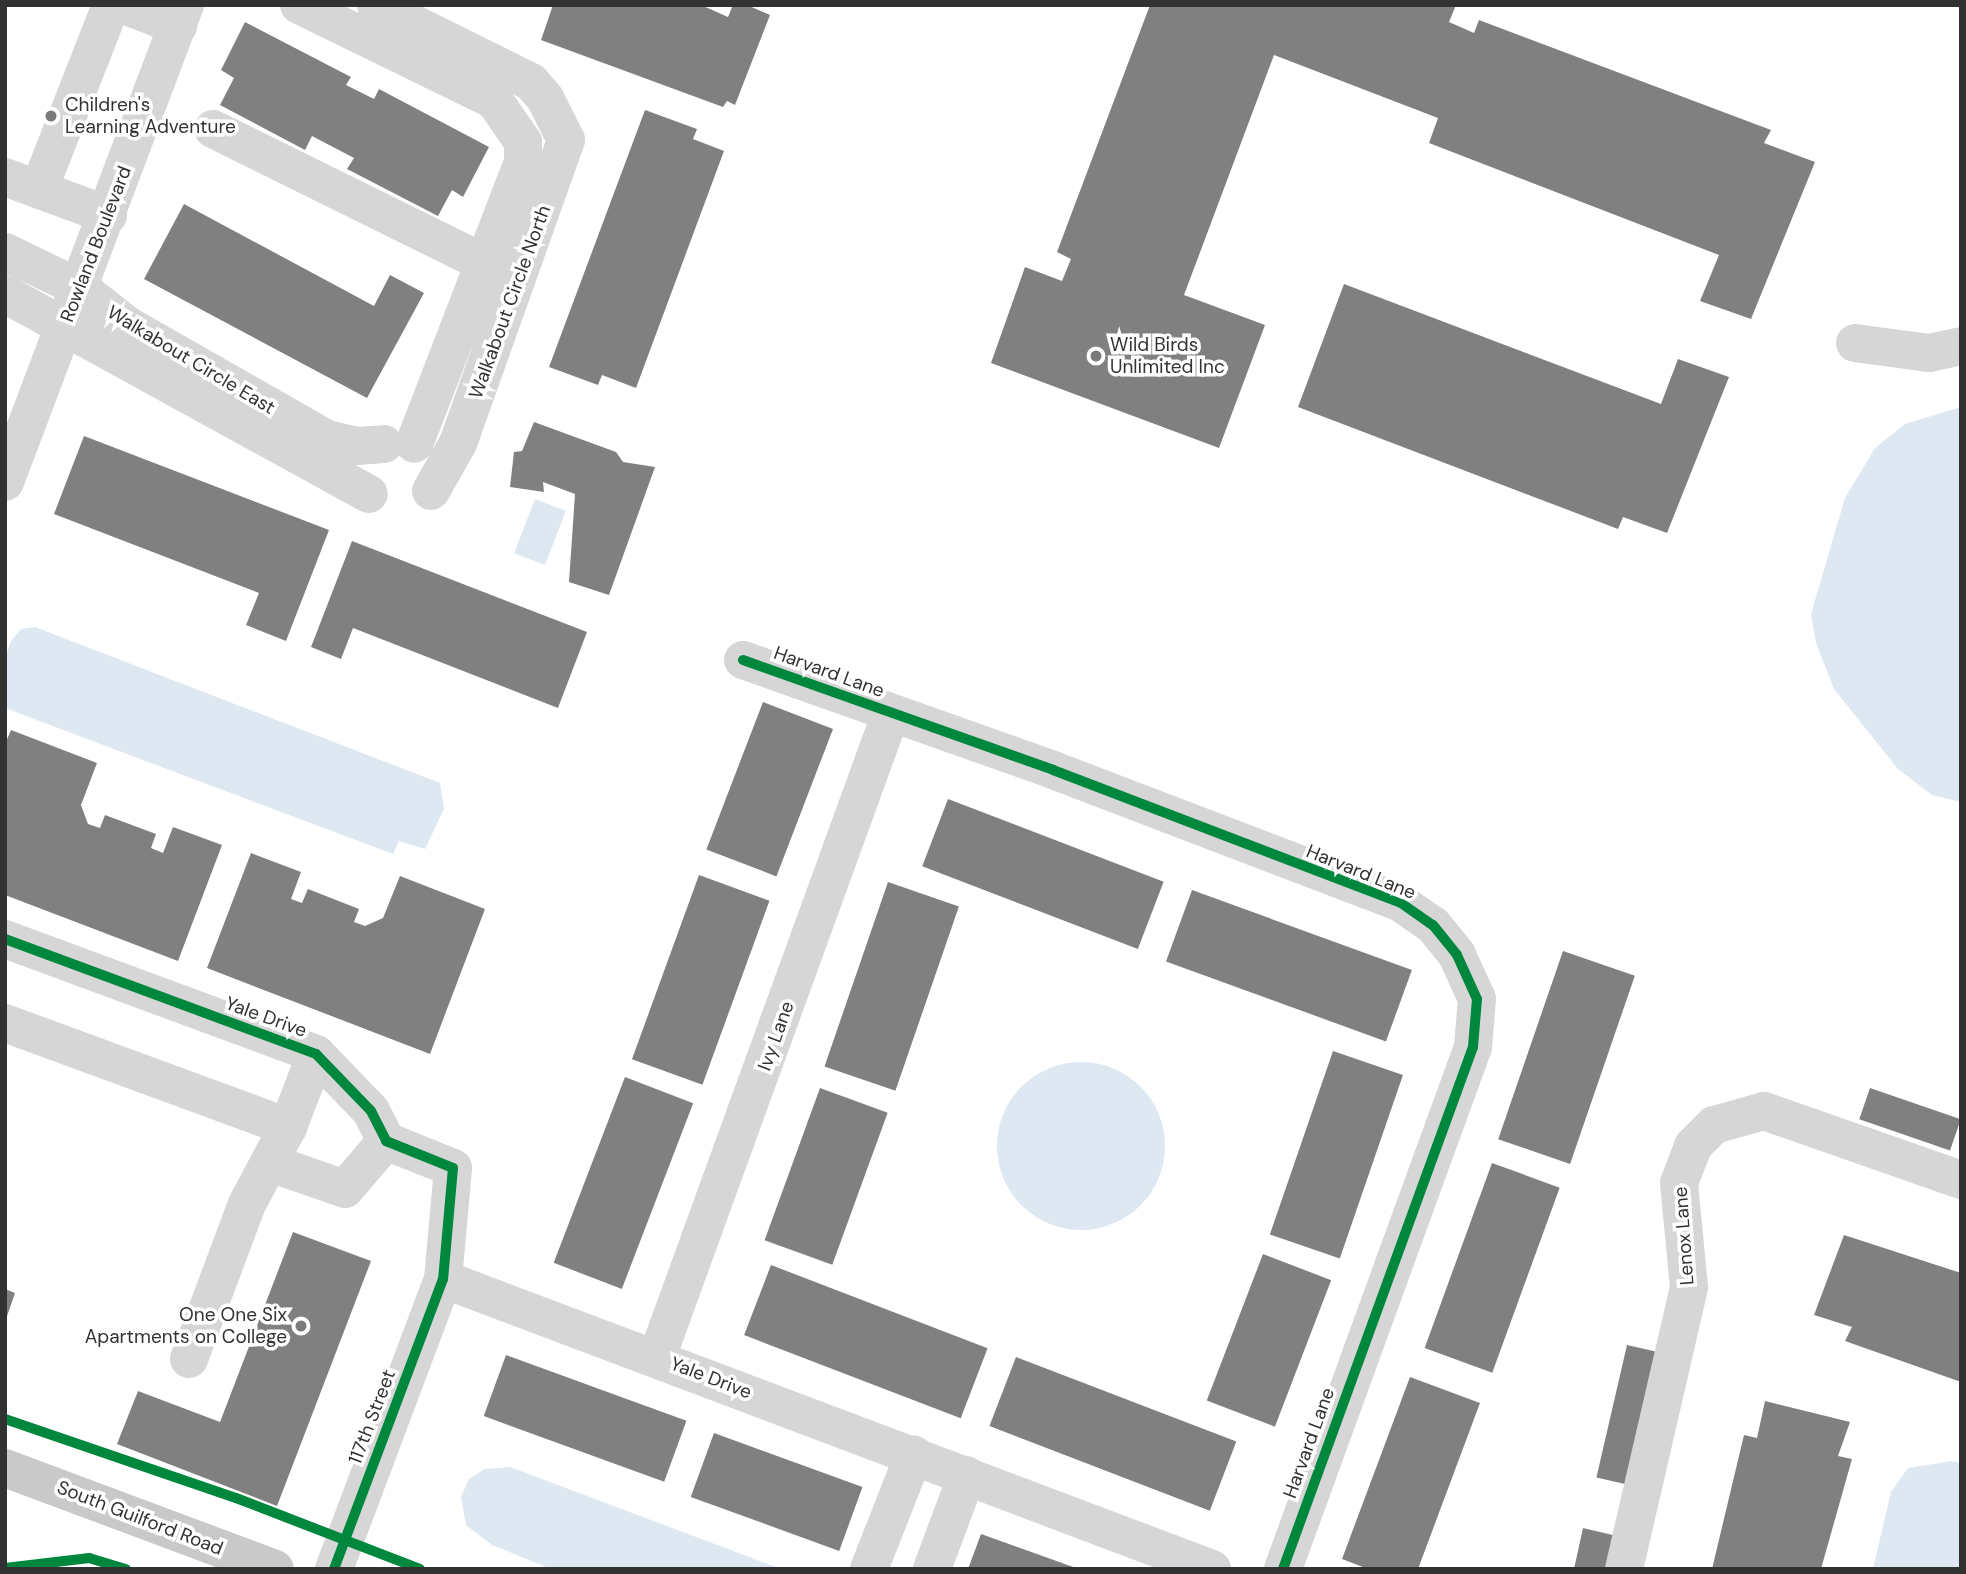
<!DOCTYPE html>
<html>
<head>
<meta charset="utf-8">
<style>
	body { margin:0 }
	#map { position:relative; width:1966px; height:1574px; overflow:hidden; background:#fff; font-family:"DM Sans",sans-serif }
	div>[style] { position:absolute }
	.water>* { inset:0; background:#dde8f2; transform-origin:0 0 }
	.round { border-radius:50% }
	.building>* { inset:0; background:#808080; transform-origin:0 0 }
	.minor>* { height:38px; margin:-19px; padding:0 19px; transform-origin:19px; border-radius:19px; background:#d6d6d6 }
	.major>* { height:38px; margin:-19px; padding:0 19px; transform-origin:19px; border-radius:19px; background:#c9c9c9 }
	.cycleway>* { height:10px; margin:-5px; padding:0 5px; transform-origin:5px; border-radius:5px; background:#00873e }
	.dots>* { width:19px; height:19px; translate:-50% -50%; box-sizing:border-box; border:4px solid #fff; border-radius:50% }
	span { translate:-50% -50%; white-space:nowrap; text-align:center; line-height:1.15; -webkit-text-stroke:7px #fff; paint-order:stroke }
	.poi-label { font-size:19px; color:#323232 }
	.left { translate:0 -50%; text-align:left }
	.right { translate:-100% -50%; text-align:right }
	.street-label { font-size:19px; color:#323232 }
	.frame { position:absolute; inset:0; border:7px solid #323232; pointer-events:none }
</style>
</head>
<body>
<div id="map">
	<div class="water">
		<div style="clip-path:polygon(1961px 407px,1961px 802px,1932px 795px,1898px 769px,1834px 689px,1816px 643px,1811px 614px,1845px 498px,1875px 448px,1905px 424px)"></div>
		<div style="left:535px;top:499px;width:33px;height:58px;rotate:21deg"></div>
		<div style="clip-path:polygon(35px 627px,440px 783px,444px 809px,425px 849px,399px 841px,393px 854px,5px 708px,5px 658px,11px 641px,21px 629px)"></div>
		<div class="round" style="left:997px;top:1062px;width:168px;height:168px"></div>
		<div style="clip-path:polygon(1952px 1461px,1961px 1463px,1961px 1569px,1873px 1569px,1891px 1492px,1908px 1468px)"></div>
		<div style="clip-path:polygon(510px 1467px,781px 1569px,551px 1569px,492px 1545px,466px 1525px,461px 1497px,469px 1479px,485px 1469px)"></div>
	</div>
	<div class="building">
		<div style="clip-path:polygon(553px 5px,701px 5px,728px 17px,733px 5px,747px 5px,770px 15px,735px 105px,727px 101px,723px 107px,541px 40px)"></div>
		<div style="clip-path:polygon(1150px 5px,1456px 5px,1449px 22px,1474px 33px,1479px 20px,1771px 130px,1764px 143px,1815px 162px,1751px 319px,1700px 301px,1719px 255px,1429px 143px,1438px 118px,1274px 55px,1184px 295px,1265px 325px,1219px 448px,991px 363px,1025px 267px,1062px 281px,1071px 259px,1057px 252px)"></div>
		<div style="clip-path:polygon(245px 22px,351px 77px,346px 85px,374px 99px,379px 89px,489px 147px,463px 197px,452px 190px,438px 216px,347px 169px,354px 158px,312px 136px,305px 150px,220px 105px,234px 78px,221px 70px)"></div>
		<div style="clip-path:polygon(645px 110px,697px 129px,693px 139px,724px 151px,636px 388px,602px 375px,598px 385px,549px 367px)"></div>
		<div style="clip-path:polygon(184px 204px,374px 306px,390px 275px,424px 293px,367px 398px,144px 279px)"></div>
		<div style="clip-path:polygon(1344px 284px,1661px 404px,1678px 359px,1729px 377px,1667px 533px,1623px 517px,1618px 529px,1298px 407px)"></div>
		<div style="clip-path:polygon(534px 422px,616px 452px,623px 462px,655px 467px,609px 595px,569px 582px,575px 494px,543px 482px,544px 492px,510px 487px,514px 452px,522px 451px)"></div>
		<div style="clip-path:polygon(84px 436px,329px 530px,286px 641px,246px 625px,259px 593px,54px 514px)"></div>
		<div style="clip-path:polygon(352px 541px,587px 632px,558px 708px,353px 628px,341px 659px,311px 647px)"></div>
		<div style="left:763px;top:702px;width:75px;height:158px;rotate:21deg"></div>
		<div style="clip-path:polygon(11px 730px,97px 763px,81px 805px,88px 824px,100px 828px,105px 815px,156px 834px,151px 848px,163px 853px,173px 827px,222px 845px,178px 961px,5px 895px,5px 744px)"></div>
		<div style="left:948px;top:799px;width:231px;height:72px;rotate:21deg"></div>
		<div style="clip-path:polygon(251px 853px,301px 872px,291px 899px,302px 903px,308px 889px,359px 909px,354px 922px,365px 926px,383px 918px,400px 876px,485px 909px,430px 1054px,207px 968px)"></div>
		<div style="left:699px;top:875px;width:75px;height:196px;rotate:20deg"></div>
		<div style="left:888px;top:882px;width:75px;height:195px;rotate:19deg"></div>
		<div style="left:1192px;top:890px;width:234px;height:76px;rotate:20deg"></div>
		<div style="left:1563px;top:951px;width:76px;height:199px;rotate:19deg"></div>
		<div style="left:1333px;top:1051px;width:74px;height:194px;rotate:19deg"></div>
		<div style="left:625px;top:1077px;width:73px;height:199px;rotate:21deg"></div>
		<div style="left:820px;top:1088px;width:72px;height:162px;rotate:20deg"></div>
		<div style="left:1870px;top:1088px;width:96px;height:33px;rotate:19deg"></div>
		<div style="left:1492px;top:1163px;width:72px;height:197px;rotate:20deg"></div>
		<div style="clip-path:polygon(293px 1232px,371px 1261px,277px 1506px,117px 1444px,138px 1391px,220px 1422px)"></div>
		<div style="clip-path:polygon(1844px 1235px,1961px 1273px,1961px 1382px,1845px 1341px,1852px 1327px,1814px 1315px)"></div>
		<div style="left:1263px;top:1254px;width:73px;height:157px;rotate:21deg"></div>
		<div style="left:771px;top:1265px;width:232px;height:75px;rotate:21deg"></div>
		<div style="clip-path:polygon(5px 1289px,15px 1293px,6px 1319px,5px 1319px)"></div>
		<div style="left:1627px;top:1345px;width:36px;height:136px;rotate:13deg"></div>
		<div style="left:506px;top:1355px;width:192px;height:65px;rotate:20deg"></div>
		<div style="left:1016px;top:1357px;width:236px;height:74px;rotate:21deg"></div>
		<div style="clip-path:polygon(1410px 1377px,1480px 1403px,1418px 1569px,1368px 1569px,1342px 1559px)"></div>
		<div style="clip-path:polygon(1765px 1401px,1850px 1422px,1838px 1456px,1852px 1459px,1821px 1569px,1712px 1569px,1744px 1435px,1757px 1438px)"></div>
		<div style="left:714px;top:1433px;width:158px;height:68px;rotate:20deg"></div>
		<div style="clip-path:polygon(1583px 1528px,1617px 1536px,1609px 1569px,1574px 1569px)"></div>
		<div style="clip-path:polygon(981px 1534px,1076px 1568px,1076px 1569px,968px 1569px)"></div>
	</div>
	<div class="minor">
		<div style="left:124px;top:5px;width:58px;rotate:21.3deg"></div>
		<div style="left:299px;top:5px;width:217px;rotate:26deg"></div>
		<div style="left:494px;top:100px;width:51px;rotate:55.4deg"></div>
		<div style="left:523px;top:142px;width:20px;rotate:90deg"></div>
		<div style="left:523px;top:162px;width:302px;rotate:111.1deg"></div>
		<div style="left:376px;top:5px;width:173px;rotate:26.4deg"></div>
		<div style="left:531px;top:82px;width:21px;rotate:49deg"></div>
		<div style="left:545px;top:98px;width:47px;rotate:63.4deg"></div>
		<div style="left:566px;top:140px;width:322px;rotate:109.6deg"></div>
		<div style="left:458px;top:443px;width:55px;rotate:119.4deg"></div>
		<div style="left:213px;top:129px;width:330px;rotate:26.3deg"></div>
		<div style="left:5px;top:177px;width:110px;rotate:20.3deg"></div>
		<div style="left:39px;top:189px;width:198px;rotate:-68.6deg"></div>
		<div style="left:5px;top:252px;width:83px;rotate:25.6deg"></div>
		<div style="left:80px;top:288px;width:60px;rotate:38.2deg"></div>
		<div style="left:127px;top:325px;width:230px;rotate:29.7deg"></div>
		<div style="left:327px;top:439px;width:31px;rotate:13deg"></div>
		<div style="left:357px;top:446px;width:27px;rotate:-4deg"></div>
		<div style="left:5px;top:294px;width:415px;rotate:28.8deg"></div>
		<div style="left:1855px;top:343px;width:75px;rotate:7.7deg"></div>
		<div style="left:1929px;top:353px;width:33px;rotate:-12deg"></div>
		<div style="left:5px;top:482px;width:510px;rotate:-69.33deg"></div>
		<div style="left:743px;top:660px;width:329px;rotate:19.5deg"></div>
		<div style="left:1053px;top:770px;width:373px;rotate:20.9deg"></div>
		<div style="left:1401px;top:903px;width:39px;rotate:35deg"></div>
		<div style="left:1433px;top:925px;width:38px;rotate:51deg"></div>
		<div style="left:1457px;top:955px;width:48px;rotate:65.6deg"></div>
		<div style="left:1477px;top:999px;width:48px;rotate:94.8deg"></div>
		<div style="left:1473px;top:1047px;width:556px;rotate:110deg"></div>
		<div style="left:5px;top:939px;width:332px;rotate:20.3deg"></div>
		<div style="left:316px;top:1054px;width:79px;rotate:46deg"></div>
		<div style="left:371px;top:1111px;width:34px;rotate:63deg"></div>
		<div style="left:386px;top:1141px;width:72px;rotate:21.9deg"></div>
		<div style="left:453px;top:1168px;width:111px;rotate:95.1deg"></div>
		<div style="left:443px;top:1279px;width:310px;rotate:110.6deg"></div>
		<div style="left:5px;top:1023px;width:302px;rotate:20.2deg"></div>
		<div style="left:288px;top:1127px;width:78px;rotate:-69deg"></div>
		<div style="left:270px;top:1163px;width:79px;rotate:19.1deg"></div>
		<div style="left:345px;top:1189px;width:63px;rotate:-49.5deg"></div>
		<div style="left:443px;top:1279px;width:822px;rotate:20.66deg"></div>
		<div style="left:657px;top:1357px;width:685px;rotate:-70.03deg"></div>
		<div style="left:189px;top:1359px;width:165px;rotate:-69.5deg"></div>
		<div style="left:247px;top:1204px;width:87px;rotate:-62deg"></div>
		<div style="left:869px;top:1569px;width:123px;rotate:-68.5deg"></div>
		<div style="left:932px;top:1569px;width:100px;rotate:-69.6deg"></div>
		<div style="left:1624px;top:1569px;width:289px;rotate:-77deg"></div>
		<div style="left:1689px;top:1287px;width:104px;rotate:-95.5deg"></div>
		<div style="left:1679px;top:1183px;width:40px;rotate:-69deg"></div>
		<div style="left:1693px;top:1146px;width:30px;rotate:-45deg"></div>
		<div style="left:1714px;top:1125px;width:52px;rotate:-15.6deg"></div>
		<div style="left:1764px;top:1111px;width:209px;rotate:19.3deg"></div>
	</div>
	<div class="major">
		<div style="left:5px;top:1468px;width:288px;rotate:20.5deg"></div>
	</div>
	<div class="cycleway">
		<div style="left:743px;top:660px;width:329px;rotate:19.5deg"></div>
		<div style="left:1053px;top:770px;width:373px;rotate:20.9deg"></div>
		<div style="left:1401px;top:903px;width:39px;rotate:35deg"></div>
		<div style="left:1433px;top:925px;width:38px;rotate:51deg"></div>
		<div style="left:1457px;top:955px;width:48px;rotate:65.6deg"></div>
		<div style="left:1477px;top:999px;width:48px;rotate:94.8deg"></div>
		<div style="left:1473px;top:1047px;width:556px;rotate:110deg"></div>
		<div style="left:5px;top:939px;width:332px;rotate:20.3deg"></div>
		<div style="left:316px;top:1054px;width:79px;rotate:46deg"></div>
		<div style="left:371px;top:1111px;width:34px;rotate:63deg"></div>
		<div style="left:386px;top:1141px;width:72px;rotate:21.9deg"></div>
		<div style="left:453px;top:1168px;width:111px;rotate:95.1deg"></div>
		<div style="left:443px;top:1279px;width:310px;rotate:110.6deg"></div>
		<div style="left:5px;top:1419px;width:244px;rotate:18.9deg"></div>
		<div style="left:236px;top:1498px;width:197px;rotate:21.1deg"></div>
		<div style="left:5px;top:1568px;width:85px;rotate:-6.8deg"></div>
		<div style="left:89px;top:1558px;width:39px;rotate:17deg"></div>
	</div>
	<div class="dots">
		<div style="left:51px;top:116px;background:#7a7a7a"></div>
		<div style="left:1096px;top:356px;background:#7a7a7a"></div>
		<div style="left:301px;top:1326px;background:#7a7a7a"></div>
	</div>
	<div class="poi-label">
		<span class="left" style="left:65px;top:116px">Children's<br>Learning Adventure</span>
		<span class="left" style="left:1110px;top:356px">Wild Birds<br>Unlimited Inc</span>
		<span class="right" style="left:287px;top:1326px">One One Six<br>Apartments on College</span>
	</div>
	<div class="street-label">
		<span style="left:96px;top:244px;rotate:-69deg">Rowland Boulevard</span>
		<span style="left:510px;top:302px;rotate:-70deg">Walkabout Circle North</span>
		<span style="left:191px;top:360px;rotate:31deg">Walkabout Circle East</span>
		<span style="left:829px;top:672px;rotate:20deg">Harvard Lane</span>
		<span style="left:1361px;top:872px;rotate:22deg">Harvard Lane</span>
		<span style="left:266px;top:1017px;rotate:20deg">Yale Drive</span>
		<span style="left:776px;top:1036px;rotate:-70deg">Ivy Lane</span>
		<span style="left:1684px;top:1236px;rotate:-94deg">Lenox Lane</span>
		<span style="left:711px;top:1378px;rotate:21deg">Yale Drive</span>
		<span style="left:372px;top:1417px;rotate:-69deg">117th Street</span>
		<span style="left:1309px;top:1443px;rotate:-70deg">Harvard Lane</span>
		<span style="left:140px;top:1518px;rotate:21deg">South Guilford Road</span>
	</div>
	<div class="frame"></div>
</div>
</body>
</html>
